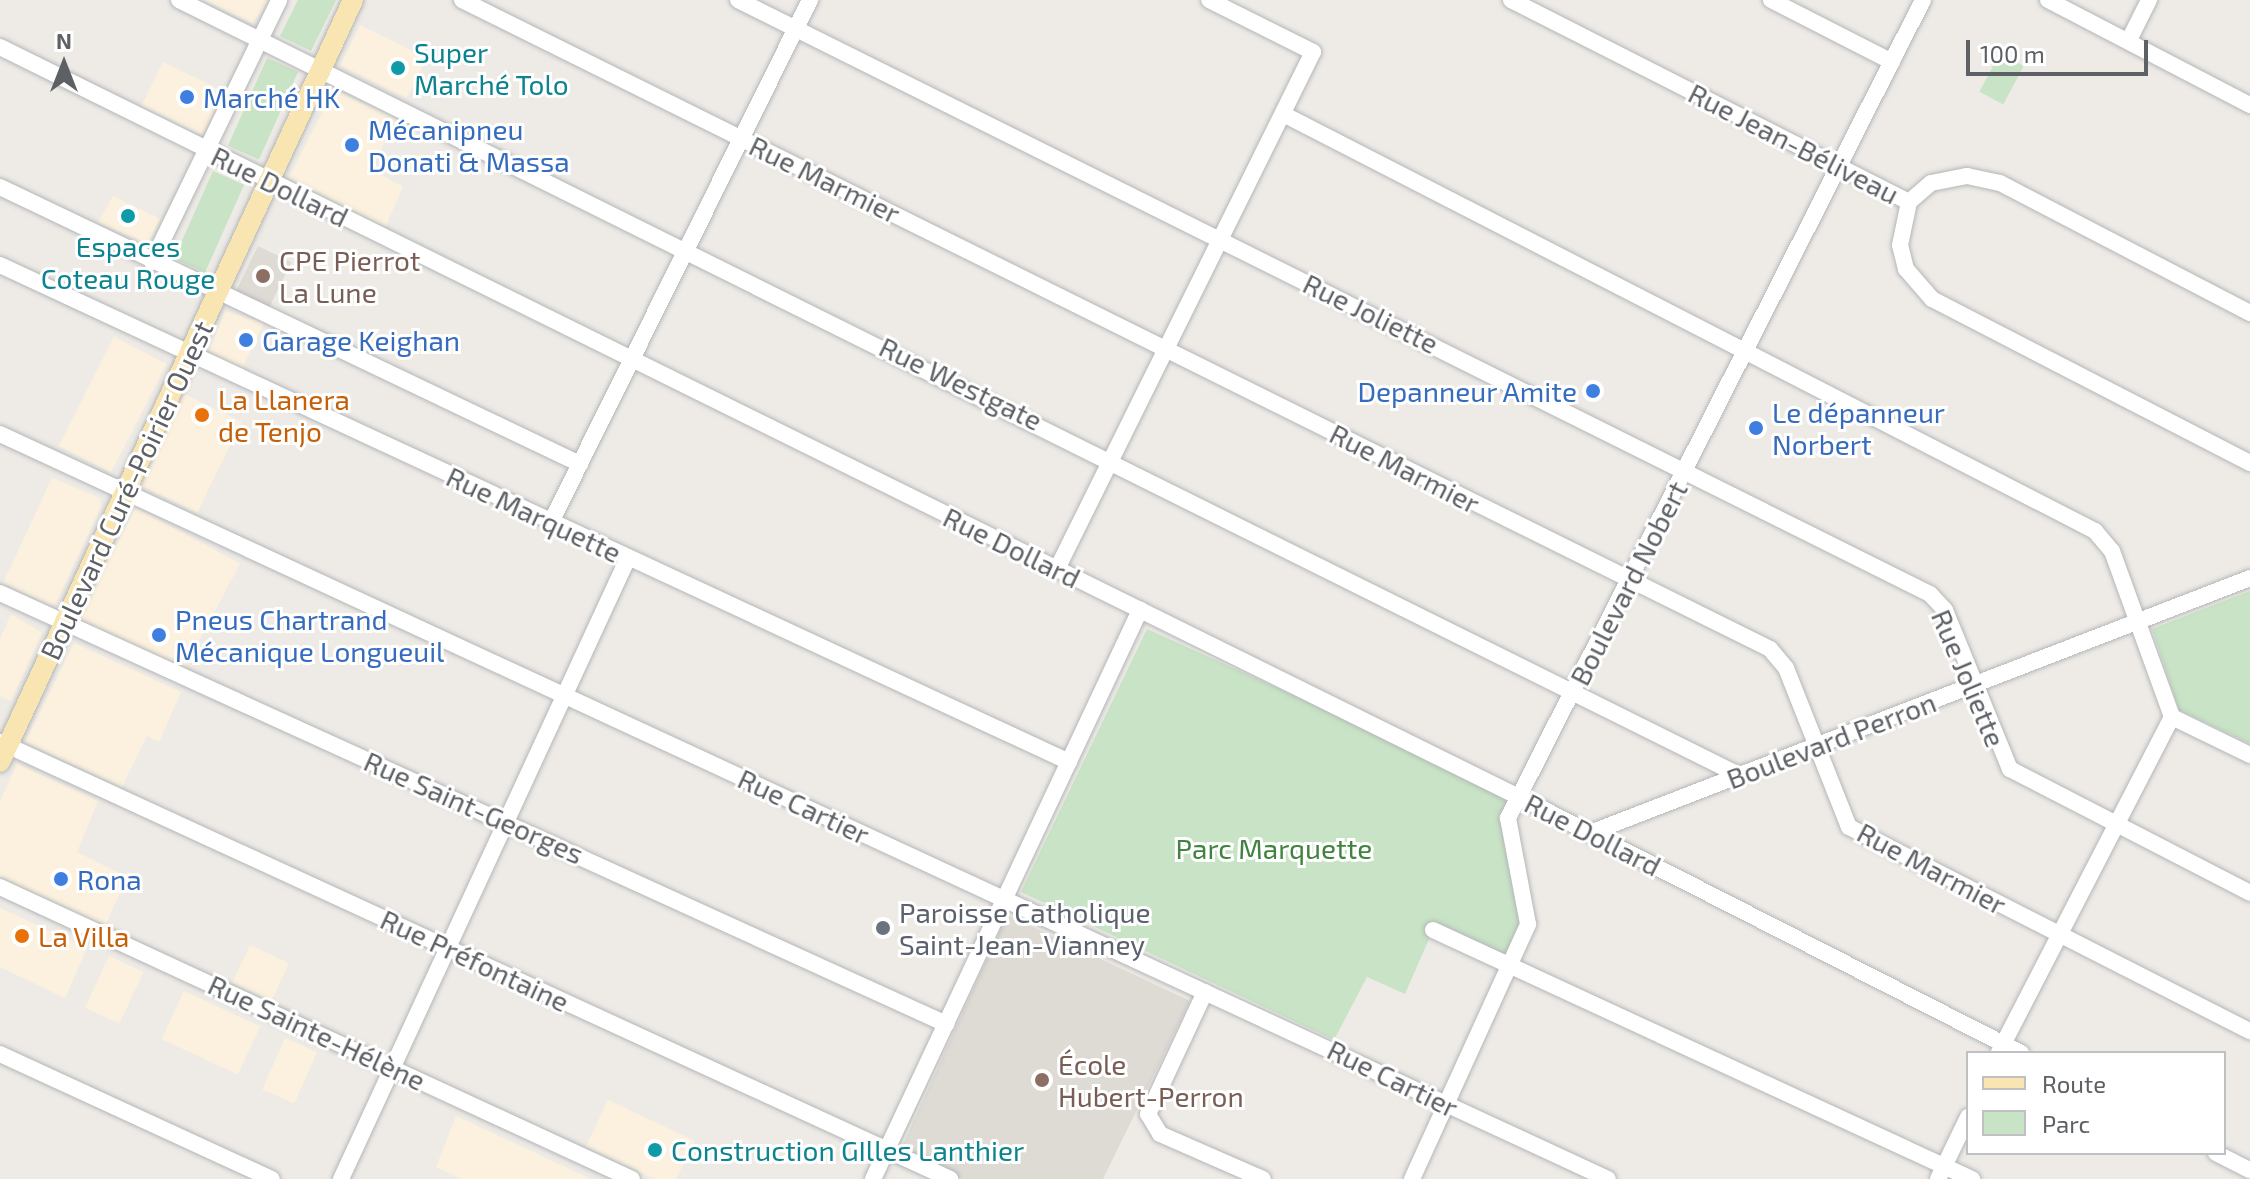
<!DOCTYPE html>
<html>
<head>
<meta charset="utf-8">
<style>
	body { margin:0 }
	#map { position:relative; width:2250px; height:1179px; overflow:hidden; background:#eeebe6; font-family:"Exo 2",sans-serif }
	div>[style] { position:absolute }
	.commercial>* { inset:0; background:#fbf1de; transform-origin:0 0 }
	.education>* { inset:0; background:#dedad4; transform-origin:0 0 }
	.green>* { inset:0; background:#c8e3c5; transform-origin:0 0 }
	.roads { filter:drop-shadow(0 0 2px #b3b6b9) drop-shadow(0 0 2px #b3b6b9) }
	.minor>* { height:16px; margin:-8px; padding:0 8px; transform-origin:8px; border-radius:8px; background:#fff }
	.major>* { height:20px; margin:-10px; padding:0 10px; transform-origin:10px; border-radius:10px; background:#f8e5b1 }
	.dots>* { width:22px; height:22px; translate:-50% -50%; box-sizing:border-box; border:4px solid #fff; border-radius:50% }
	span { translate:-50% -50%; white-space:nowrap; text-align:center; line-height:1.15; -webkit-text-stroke:6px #fff; paint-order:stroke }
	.culture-label { font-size:28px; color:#0d838f }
	.left { translate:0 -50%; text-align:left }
	.shop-label { font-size:28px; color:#366cbe }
	.right { translate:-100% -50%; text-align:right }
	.street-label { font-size:28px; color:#5d6165 }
	.education-label { font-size:28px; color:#785e54 }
	.food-label { font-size:28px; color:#c56008 }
	.park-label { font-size:28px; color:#41833e }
	.worship-label { font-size:28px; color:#5b616d }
	.legend { position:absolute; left:1966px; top:1051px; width:260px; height:104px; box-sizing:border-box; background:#fff; border:2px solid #bec0c1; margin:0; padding:10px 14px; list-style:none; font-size:24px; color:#5d6165 }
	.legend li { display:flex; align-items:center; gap:16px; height:40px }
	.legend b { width:40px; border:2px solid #bec0c1 }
	.north { position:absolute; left:24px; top:24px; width:80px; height:80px; -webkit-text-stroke:6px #fff; paint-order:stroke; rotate:0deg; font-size:22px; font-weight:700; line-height:32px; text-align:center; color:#5d6165 }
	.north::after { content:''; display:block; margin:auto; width:28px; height:36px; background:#5d6165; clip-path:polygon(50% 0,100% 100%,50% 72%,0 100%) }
	.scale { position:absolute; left:1966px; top:40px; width:182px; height:36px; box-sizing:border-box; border:4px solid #5d6165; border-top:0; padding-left:10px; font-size:24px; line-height:28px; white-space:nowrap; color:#5d6165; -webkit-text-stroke:6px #fff; paint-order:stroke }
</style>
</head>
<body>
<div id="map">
	<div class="commercial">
		<div style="clip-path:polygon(270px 0,252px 23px,206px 1px,206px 0)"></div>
		<div style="left:360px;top:25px;width:74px;height:45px;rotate:26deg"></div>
		<div style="left:163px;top:62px;width:68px;height:49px;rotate:26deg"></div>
		<div style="clip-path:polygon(334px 90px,396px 119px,371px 169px,403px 187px,385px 227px,288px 179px)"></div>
		<div style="clip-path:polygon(113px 196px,160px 219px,148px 243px,98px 223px)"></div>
		<div style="clip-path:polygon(225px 311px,264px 323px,242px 369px,209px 353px)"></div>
		<div style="left:114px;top:337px;width:59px;height:122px;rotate:27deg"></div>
		<div style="left:184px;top:394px;width:64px;height:101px;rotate:26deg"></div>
		<div style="clip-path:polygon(52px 478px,100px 498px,101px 507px,56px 603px,48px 605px,3px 583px)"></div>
		<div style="left:136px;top:508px;width:118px;height:125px;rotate:28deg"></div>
		<div style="clip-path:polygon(11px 614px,42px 633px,11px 701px,0 696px,0 639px)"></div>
		<div style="clip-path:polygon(74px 643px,181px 692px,159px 742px,147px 736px,122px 787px,25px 742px)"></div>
		<div style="clip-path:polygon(17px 764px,98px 801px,77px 852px,127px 877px,105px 926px,0 877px,0 801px)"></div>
		<div style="clip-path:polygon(0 908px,87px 948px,65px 998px,0 967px)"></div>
		<div style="left:250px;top:945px;width:43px;height:42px;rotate:25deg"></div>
		<div style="left:109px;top:956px;width:38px;height:57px;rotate:25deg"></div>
		<div style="left:184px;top:991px;width:84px;height:53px;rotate:25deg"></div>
		<div style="left:285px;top:1038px;width:35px;height:56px;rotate:24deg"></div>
		<div style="clip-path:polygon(608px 1100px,695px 1141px,676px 1179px,654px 1179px,586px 1146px)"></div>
		<div style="clip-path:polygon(456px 1116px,591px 1179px,462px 1179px,436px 1167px)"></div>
	</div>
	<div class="education">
		<div style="left:258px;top:246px;width:37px;height:50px;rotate:26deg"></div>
		<div style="clip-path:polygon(1007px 915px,1190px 1001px,1103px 1179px,963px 1179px,900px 1151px)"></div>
	</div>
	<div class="green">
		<div style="clip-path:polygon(298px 0,336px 0,311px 51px,280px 36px)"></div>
		<div style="left:2000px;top:53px;width:27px;height:44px;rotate:28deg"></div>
		<div style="left:267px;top:58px;width:34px;height:96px;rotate:24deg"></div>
		<div style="left:213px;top:171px;width:34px;height:96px;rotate:24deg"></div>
		<div style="clip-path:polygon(2250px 591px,2250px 744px,2179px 710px,2152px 629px)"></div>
		<div style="clip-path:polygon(1147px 629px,1519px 797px,1505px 825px,1523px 895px,1521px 943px,1510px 967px,1433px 930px,1405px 994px,1367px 977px,1334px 1040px,1021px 892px)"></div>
	</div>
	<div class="roads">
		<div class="minor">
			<div style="left:179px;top:0;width:1742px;rotate:26.42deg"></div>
			<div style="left:462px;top:0;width:1460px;rotate:26.39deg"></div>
			<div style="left:1770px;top:649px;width:25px;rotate:50deg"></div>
			<div style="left:1786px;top:668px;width:171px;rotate:68.4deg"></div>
			<div style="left:1849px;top:827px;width:450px;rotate:27deg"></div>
			<div style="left:738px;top:0;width:1332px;rotate:26.49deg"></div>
			<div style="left:1930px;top:594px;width:22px;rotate:47deg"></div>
			<div style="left:1945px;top:610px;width:172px;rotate:67.8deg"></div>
			<div style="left:2010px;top:769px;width:270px;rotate:27.3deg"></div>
			<div style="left:1511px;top:0;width:446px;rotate:26.9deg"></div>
			<div style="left:1909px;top:202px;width:29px;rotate:-41deg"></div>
			<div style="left:1931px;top:183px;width:37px;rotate:-11deg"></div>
			<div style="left:1967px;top:176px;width:34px;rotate:12deg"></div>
			<div style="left:2000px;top:183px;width:282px;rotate:27.5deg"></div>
			<div style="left:1771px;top:0;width:136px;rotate:27.1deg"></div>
			<div style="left:2048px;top:0;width:228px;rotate:27.5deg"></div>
			<div style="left:2129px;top:40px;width:45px;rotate:-63.4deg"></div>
			<div style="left:0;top:47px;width:1710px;rotate:26.28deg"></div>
			<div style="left:1533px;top:804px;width:548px;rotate:27.03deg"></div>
			<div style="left:1283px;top:114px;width:913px;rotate:27.18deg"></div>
			<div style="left:2095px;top:531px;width:26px;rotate:50deg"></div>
			<div style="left:2112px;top:551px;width:177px;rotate:70.1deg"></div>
			<div style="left:2172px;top:717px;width:87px;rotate:26deg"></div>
			<div style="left:0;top:187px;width:643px;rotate:25.53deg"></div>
			<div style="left:1909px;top:202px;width:44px;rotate:101.8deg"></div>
			<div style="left:1900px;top:245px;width:25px;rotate:76deg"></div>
			<div style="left:1906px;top:269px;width:40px;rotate:49deg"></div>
			<div style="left:1932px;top:299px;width:358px;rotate:27.3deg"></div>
			<div style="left:152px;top:262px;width:291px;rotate:-64.1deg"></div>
			<div style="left:0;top:265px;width:1179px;rotate:24.93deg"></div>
			<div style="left:0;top:434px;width:1772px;rotate:24.86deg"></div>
			<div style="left:551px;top:522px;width:583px;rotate:-63.61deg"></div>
			<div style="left:1057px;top:569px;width:577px;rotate:-63.66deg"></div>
			<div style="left:1313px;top:52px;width:116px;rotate:-153.4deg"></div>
			<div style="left:0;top:593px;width:1040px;rotate:24.49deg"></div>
			<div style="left:0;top:742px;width:1046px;rotate:24.7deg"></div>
			<div style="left:1590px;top:833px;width:708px;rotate:-21.12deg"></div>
			<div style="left:0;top:887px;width:696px;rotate:24.8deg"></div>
			<div style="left:1433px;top:930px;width:594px;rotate:24.8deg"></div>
			<div style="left:1205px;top:992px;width:135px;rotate:115deg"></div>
			<div style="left:1148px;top:1114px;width:23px;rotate:59deg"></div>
			<div style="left:1160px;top:1134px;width:112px;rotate:23.6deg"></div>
			<div style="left:1999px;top:1052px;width:377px;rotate:-62.7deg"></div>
			<div style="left:0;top:1054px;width:299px;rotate:24.7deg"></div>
			<div style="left:2216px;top:1153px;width:38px;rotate:27deg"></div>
			<div style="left:341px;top:1179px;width:684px;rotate:-65.2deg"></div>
			<div style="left:873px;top:1179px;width:629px;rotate:-64.86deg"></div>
			<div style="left:1412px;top:1179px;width:280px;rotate:-65.5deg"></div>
			<div style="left:1528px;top:924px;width:108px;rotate:-100.7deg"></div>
			<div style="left:1508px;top:818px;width:917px;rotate:-63.1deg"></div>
			<div style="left:1938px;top:1179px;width:69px;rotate:-64.2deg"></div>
		</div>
		<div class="major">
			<div style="left:0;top:762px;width:840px;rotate:-65.14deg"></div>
		</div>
	</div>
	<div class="dots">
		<div style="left:398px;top:68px;background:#0f9aa8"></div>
		<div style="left:187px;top:97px;background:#3f7fe0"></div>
		<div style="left:352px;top:145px;background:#3f7fe0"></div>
		<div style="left:128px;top:216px;background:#0f9aa8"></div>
		<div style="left:263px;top:276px;background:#8d6e63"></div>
		<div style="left:246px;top:340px;background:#3f7fe0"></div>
		<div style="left:1593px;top:391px;background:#3f7fe0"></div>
		<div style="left:202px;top:415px;background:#e8710a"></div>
		<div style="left:1756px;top:428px;background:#3f7fe0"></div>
		<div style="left:159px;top:635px;background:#3f7fe0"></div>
		<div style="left:61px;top:879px;background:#3f7fe0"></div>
		<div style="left:883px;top:928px;background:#6b7280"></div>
		<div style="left:22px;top:936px;background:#e8710a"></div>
		<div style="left:1042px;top:1080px;background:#8d6e63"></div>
		<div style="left:655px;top:1150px;background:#0f9aa8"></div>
	</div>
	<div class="culture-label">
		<span class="left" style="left:414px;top:68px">Super<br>Marché Tolo</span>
		<span style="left:128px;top:262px">Espaces<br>Coteau Rouge</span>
		<span class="left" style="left:671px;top:1150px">Construction GIlles Lanthier</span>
	</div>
	<div class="shop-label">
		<span class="left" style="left:203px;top:97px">Marché HK</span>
		<span class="left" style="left:368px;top:145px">Mécanipneu<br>Donati &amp; Massa</span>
		<span class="left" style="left:262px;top:340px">Garage Keighan</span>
		<span class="right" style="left:1577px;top:391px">Depanneur Amite</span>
		<span class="left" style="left:1772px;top:428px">Le dépanneur<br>Norbert</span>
		<span class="left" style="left:175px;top:635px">Pneus Chartrand<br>Mécanique Longueuil</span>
		<span class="left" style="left:77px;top:879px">Rona</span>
	</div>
	<div class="street-label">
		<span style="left:1794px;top:143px;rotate:27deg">Rue Jean-Béliveau</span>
		<span style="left:825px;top:179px;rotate:26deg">Rue Marmier</span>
		<span style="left:280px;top:186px;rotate:26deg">Rue Dollard</span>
		<span style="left:1371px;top:313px;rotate:26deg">Rue Joliette</span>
		<span style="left:961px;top:383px;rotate:26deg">Rue Westgate</span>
		<span style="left:1405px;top:468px;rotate:27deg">Rue Marmier</span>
		<span style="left:126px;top:490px;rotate:-65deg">Boulevard Curé-Poirier Ouest</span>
		<span style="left:534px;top:514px;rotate:25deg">Rue Marquette</span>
		<span style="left:1012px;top:547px;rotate:26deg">Rue Dollard</span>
		<span style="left:1628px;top:583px;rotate:-63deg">Boulevard Nobert</span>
		<span style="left:1969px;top:678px;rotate:67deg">Rue Joliette</span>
		<span style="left:1831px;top:740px;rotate:-21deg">Boulevard Perron</span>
		<span style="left:804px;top:806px;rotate:25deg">Rue Cartier</span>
		<span style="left:474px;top:807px;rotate:24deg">Rue Saint-Georges</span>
		<span style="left:1593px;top:834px;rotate:27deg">Rue Dollard</span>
		<span style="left:1932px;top:868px;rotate:28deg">Rue Marmier</span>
		<span style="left:475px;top:960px;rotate:25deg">Rue Préfontaine</span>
		<span style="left:317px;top:1032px;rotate:25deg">Rue Sainte-Hélène</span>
		<span style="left:1393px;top:1078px;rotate:26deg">Rue Cartier</span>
	</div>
	<div class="education-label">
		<span class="left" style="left:279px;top:276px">CPE Pierrot<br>La Lune</span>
		<span class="left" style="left:1058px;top:1080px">École<br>Hubert-Perron</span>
	</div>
	<div class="food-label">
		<span class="left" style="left:218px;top:415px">La Llanera<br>de Tenjo</span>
		<span class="left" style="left:38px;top:936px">La Villa</span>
	</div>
	<div class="park-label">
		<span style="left:1274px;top:848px">Parc Marquette</span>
	</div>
	<div class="worship-label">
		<span class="left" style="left:899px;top:928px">Paroisse Catholique<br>Saint-Jean-Vianney</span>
	</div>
	<ul class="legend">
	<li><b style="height:10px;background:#f8e5b1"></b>Route</li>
	<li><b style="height:22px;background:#c8e3c5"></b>Parc</li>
	</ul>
	<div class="north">N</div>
	<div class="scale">100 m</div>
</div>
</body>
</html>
